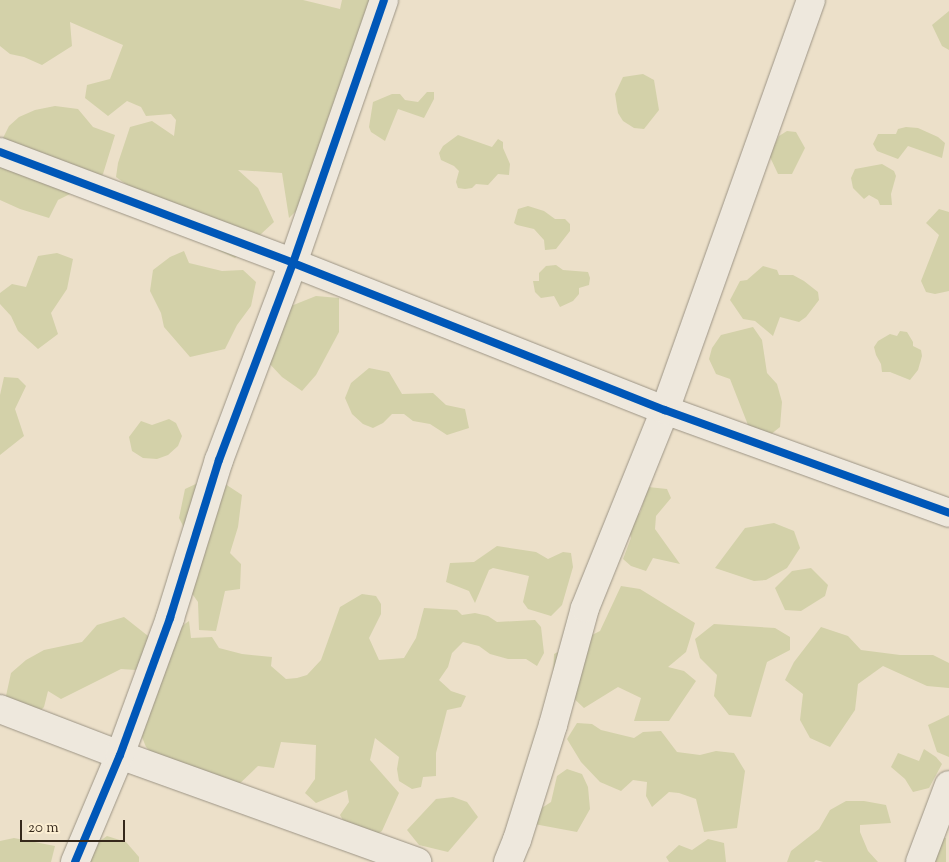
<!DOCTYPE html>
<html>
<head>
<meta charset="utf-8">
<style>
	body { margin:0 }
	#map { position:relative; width:949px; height:862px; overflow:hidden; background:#ece0c9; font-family:"Sorts Mill Goudy",serif }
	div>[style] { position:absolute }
	.green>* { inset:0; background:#d3d1a9 }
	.roads { filter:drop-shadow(0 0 1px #9c9485) drop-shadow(0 0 1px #9c9485) }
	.street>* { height:28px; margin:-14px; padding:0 14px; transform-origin:14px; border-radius:14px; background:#eee8dd }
	.cycleway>* { height:8px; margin:-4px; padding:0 4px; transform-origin:4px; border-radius:4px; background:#0057b8 }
	span { translate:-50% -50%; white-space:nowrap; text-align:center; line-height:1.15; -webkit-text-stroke:4px #fceed2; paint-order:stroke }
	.scale { position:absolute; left:20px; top:820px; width:105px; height:22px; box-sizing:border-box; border:2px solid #35281b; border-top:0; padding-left:6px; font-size:15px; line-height:18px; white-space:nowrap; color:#35281b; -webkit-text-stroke:4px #fceed2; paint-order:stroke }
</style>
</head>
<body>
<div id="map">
	<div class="green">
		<div style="clip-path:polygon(0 0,303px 0,340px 9px,342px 0,375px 0,370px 56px,371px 86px,347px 119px,343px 164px,289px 218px,282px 173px,238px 170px,258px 188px,274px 222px,235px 258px,179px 232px,170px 216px,116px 177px,118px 163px,130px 127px,152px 121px,174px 136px,176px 120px,171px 114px,146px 116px,141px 107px,127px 101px,108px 116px,85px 98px,87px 85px,110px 79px,123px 45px,70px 22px,72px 46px,42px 65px,24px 57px,10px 54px,0 46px)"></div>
		<div style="clip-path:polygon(949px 11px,949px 50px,942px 46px,932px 25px)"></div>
		<div style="clip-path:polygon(643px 74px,654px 80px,659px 110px,644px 129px,634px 128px,623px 121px,618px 113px,615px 94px,623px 77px)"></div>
		<div style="clip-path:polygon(427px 92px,434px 92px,434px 99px,424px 118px,398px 109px,385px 141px,371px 132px,369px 127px,373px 102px,392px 94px,400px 94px,405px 100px,418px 102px)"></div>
		<div style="clip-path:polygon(55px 106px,78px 109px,93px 127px,115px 135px,103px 174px,93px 184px,1px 142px,9px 126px,19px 117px,35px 110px)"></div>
		<div style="clip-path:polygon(906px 127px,918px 128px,938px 137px,945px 143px,942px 158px,908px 146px,898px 159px,877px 151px,873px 144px,878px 134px,896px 134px,898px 129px)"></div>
		<div style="clip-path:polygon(787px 131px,796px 132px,805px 148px,792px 174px,778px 174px,769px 155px,779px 136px)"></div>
		<div style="clip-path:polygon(458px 135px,492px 147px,498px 139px,503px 142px,503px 148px,510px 164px,509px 175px,498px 174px,488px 185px,476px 184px,472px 188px,465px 189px,458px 188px,456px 182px,459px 171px,454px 166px,441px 160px,439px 153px,443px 146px)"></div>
		<div style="clip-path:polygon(7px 160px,76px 191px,58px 200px,49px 218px,20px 209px,0 200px,0 167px)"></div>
		<div style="clip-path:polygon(882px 164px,894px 171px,896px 176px,891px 194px,892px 205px,880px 205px,878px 200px,869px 195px,864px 199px,853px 188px,851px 178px,855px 169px)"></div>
		<div style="clip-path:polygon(528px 206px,544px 211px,555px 219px,565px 219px,570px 224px,570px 231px,556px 249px,545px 250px,544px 240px,534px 229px,517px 225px,514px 223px,518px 209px)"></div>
		<div style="clip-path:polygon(939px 209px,949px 212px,949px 301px,949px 291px,935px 294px,926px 292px,921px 281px,939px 235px,926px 223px)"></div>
		<div style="clip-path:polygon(184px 251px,189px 263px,222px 271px,243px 270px,256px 282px,251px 306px,237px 325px,225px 349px,190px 357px,164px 327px,161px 313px,150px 291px,153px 270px,170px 257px)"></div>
		<div style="clip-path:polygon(57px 253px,73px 259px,67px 289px,51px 313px,58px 334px,38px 349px,18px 331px,11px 316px,0 304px,0 293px,12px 284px,26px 287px,38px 256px)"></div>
		<div style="clip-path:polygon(556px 265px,563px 270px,588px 272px,590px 278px,589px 285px,579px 288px,579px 294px,573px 301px,560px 307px,554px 296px,541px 298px,535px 292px,533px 281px,539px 281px,539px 273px,546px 266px)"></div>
		<div style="clip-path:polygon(763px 266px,777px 270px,779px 275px,793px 275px,804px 281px,818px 292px,819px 300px,806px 317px,799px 322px,780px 317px,773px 336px,755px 321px,743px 319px,730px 300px,740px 281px,747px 280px)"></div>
		<div style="clip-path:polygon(316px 296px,339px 298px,339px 332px,316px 375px,302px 391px,282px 377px,267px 361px,291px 306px)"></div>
		<div style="clip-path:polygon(753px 327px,762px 340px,767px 373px,777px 384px,782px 402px,780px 427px,770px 435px,757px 435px,748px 425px,730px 379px,716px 374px,709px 359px,712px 348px,721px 335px)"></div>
		<div style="clip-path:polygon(900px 331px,907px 332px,913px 342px,913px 346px,921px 350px,922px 356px,918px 370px,910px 380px,890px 372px,882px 372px,881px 364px,876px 355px,874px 347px,878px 341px,890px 334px,897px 336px)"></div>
		<div style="clip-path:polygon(369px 368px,389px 372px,402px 394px,433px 393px,446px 405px,465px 409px,469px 428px,447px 435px,430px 424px,413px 421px,404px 414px,392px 414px,383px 423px,373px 428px,363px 424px,352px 414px,345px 398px,351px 383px)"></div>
		<div style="clip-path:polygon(4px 377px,18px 378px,26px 386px,15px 409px,24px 436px,0 455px,0 395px)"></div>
		<div style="clip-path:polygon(169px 419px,176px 423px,182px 436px,178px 446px,168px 455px,157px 459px,143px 458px,132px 451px,129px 437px,141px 421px,152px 425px)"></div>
		<div style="clip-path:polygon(213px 476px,242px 495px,238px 527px,230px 553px,241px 564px,240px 589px,225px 591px,216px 631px,199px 630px,198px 602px,174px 568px,195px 549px,179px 518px,185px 489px)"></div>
		<div style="clip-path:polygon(648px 487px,667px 489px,671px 498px,656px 516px,655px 529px,680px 564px,653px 558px,646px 571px,631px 566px,623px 559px,631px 538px,626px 518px,640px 513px)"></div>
		<div style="clip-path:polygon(774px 523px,794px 531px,800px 548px,787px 568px,766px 580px,754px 581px,715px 568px,745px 528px)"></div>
		<div style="clip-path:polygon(497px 546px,536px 552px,548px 559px,563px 552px,571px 553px,573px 567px,562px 605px,551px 616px,528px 609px,523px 602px,529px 576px,493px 568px,489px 570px,475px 603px,469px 591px,446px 582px,450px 563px,474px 562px)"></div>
		<div style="clip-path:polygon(811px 568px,828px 585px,825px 596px,801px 611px,785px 610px,775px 588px,792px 571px)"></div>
		<div style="clip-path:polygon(621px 586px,640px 589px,695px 623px,686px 652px,668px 667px,684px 671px,696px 681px,669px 721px,634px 721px,641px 698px,618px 687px,584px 708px,553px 679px,554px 654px,600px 631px)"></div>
		<div style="clip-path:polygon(362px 594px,376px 596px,381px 604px,381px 614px,369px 638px,379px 660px,404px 658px,416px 638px,424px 608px,457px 610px,462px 615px,475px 613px,488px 616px,497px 622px,535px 620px,541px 627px,544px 653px,537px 666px,526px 659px,508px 659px,490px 654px,479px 646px,463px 642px,452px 653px,448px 667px,439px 680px,451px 691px,466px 696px,461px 707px,447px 710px,436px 753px,436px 776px,423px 777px,421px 787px,412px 789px,399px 781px,397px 769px,399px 757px,375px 738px,370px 760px,399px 793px,382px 831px,371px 838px,347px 827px,340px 815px,349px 802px,347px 790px,316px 803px,305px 793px,315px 779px,316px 745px,281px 742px,274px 768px,258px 766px,235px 788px,161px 762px,146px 747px,136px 722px,151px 671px,121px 669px,61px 699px,48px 691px,44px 707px,33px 718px,4px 705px,11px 673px,26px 660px,44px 650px,82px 642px,97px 625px,124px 617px,162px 647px,171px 634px,189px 621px,191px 638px,212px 637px,219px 648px,242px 654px,272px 657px,271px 666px,286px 679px,297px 678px,307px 675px,321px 660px,340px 607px)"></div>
		<div style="clip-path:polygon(714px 624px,775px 628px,790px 637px,790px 650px,767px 662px,751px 717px,729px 715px,714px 696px,717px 675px,700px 658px,695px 639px)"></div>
		<div style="clip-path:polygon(821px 627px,848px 636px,861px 650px,900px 655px,933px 655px,949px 663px,949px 688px,927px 686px,883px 666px,858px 684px,855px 710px,830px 747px,810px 738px,800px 720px,803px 694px,785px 680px,794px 662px)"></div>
		<div style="clip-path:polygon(949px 715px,949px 757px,937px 752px,928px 725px)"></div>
		<div style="clip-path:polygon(577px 723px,592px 724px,601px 730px,634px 738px,643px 732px,661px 731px,677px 752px,700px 755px,716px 751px,734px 753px,745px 771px,737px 828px,704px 832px,696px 799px,679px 793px,669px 792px,652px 807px,646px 796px,647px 782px,633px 780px,621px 791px,600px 782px,581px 762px,567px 739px)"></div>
		<div style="clip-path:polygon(924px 749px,936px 757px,942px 764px,929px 788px,913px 792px,905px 779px,891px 767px,898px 753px,919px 761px)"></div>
		<div style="clip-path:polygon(567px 769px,582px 774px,588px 787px,590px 809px,577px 832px,534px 824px,534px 813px,551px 802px,557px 776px)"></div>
		<div style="clip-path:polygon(453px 797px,467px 802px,478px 817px,448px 852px,419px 845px,407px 830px,436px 799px)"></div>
		<div style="clip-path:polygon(846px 801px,864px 801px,886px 805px,891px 823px,860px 825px,860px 832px,868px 851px,878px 862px,823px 862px,816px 860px,814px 862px,787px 862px,791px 851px,819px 829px,830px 810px)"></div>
		<div style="clip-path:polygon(107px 836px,126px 842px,139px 857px,139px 862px,70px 862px)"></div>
		<div style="clip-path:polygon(14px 838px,55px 846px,51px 862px,0 862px,0 841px)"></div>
		<div style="clip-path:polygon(918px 838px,946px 838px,946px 862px,907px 862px)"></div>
		<div style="clip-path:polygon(708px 839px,724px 843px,726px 862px,669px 862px,666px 857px,679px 845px,692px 850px)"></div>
	</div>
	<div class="roads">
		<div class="street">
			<div style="left:0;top:152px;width:313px;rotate:20.7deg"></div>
			<div style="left:293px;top:263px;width:400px;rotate:21.6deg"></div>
			<div style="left:665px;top:410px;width:302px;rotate:19.9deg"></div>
			<div style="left:0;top:709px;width:129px;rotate:21deg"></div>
			<div style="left:120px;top:755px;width:316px;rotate:19.8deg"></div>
			<div style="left:75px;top:862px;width:116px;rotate:-67.2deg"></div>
			<div style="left:120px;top:755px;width:146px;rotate:-69.9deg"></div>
			<div style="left:170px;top:618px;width:165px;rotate:-72.8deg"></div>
			<div style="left:219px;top:460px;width:210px;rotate:-69.4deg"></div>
			<div style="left:293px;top:263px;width:278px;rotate:-70.9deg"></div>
			<div style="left:508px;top:862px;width:24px;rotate:-68deg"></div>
			<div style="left:517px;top:840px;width:121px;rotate:-72.6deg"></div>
			<div style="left:553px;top:725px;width:121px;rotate:-74.7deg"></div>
			<div style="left:585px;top:608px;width:214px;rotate:-68deg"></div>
			<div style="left:665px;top:410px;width:435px;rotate:-70.4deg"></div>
			<div style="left:920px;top:862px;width:82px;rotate:-69.4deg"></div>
		</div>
	</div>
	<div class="cycleway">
		<div style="left:0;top:152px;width:313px;rotate:20.7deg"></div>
		<div style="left:293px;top:263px;width:400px;rotate:21.6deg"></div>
		<div style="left:665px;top:410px;width:302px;rotate:19.9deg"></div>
		<div style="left:75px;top:862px;width:116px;rotate:-67.2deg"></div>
		<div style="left:120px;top:755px;width:146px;rotate:-69.9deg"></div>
		<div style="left:170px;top:618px;width:165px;rotate:-72.8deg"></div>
		<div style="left:219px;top:460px;width:210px;rotate:-69.4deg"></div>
		<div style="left:293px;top:263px;width:278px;rotate:-70.9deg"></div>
	</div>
	<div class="scale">20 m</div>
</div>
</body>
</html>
